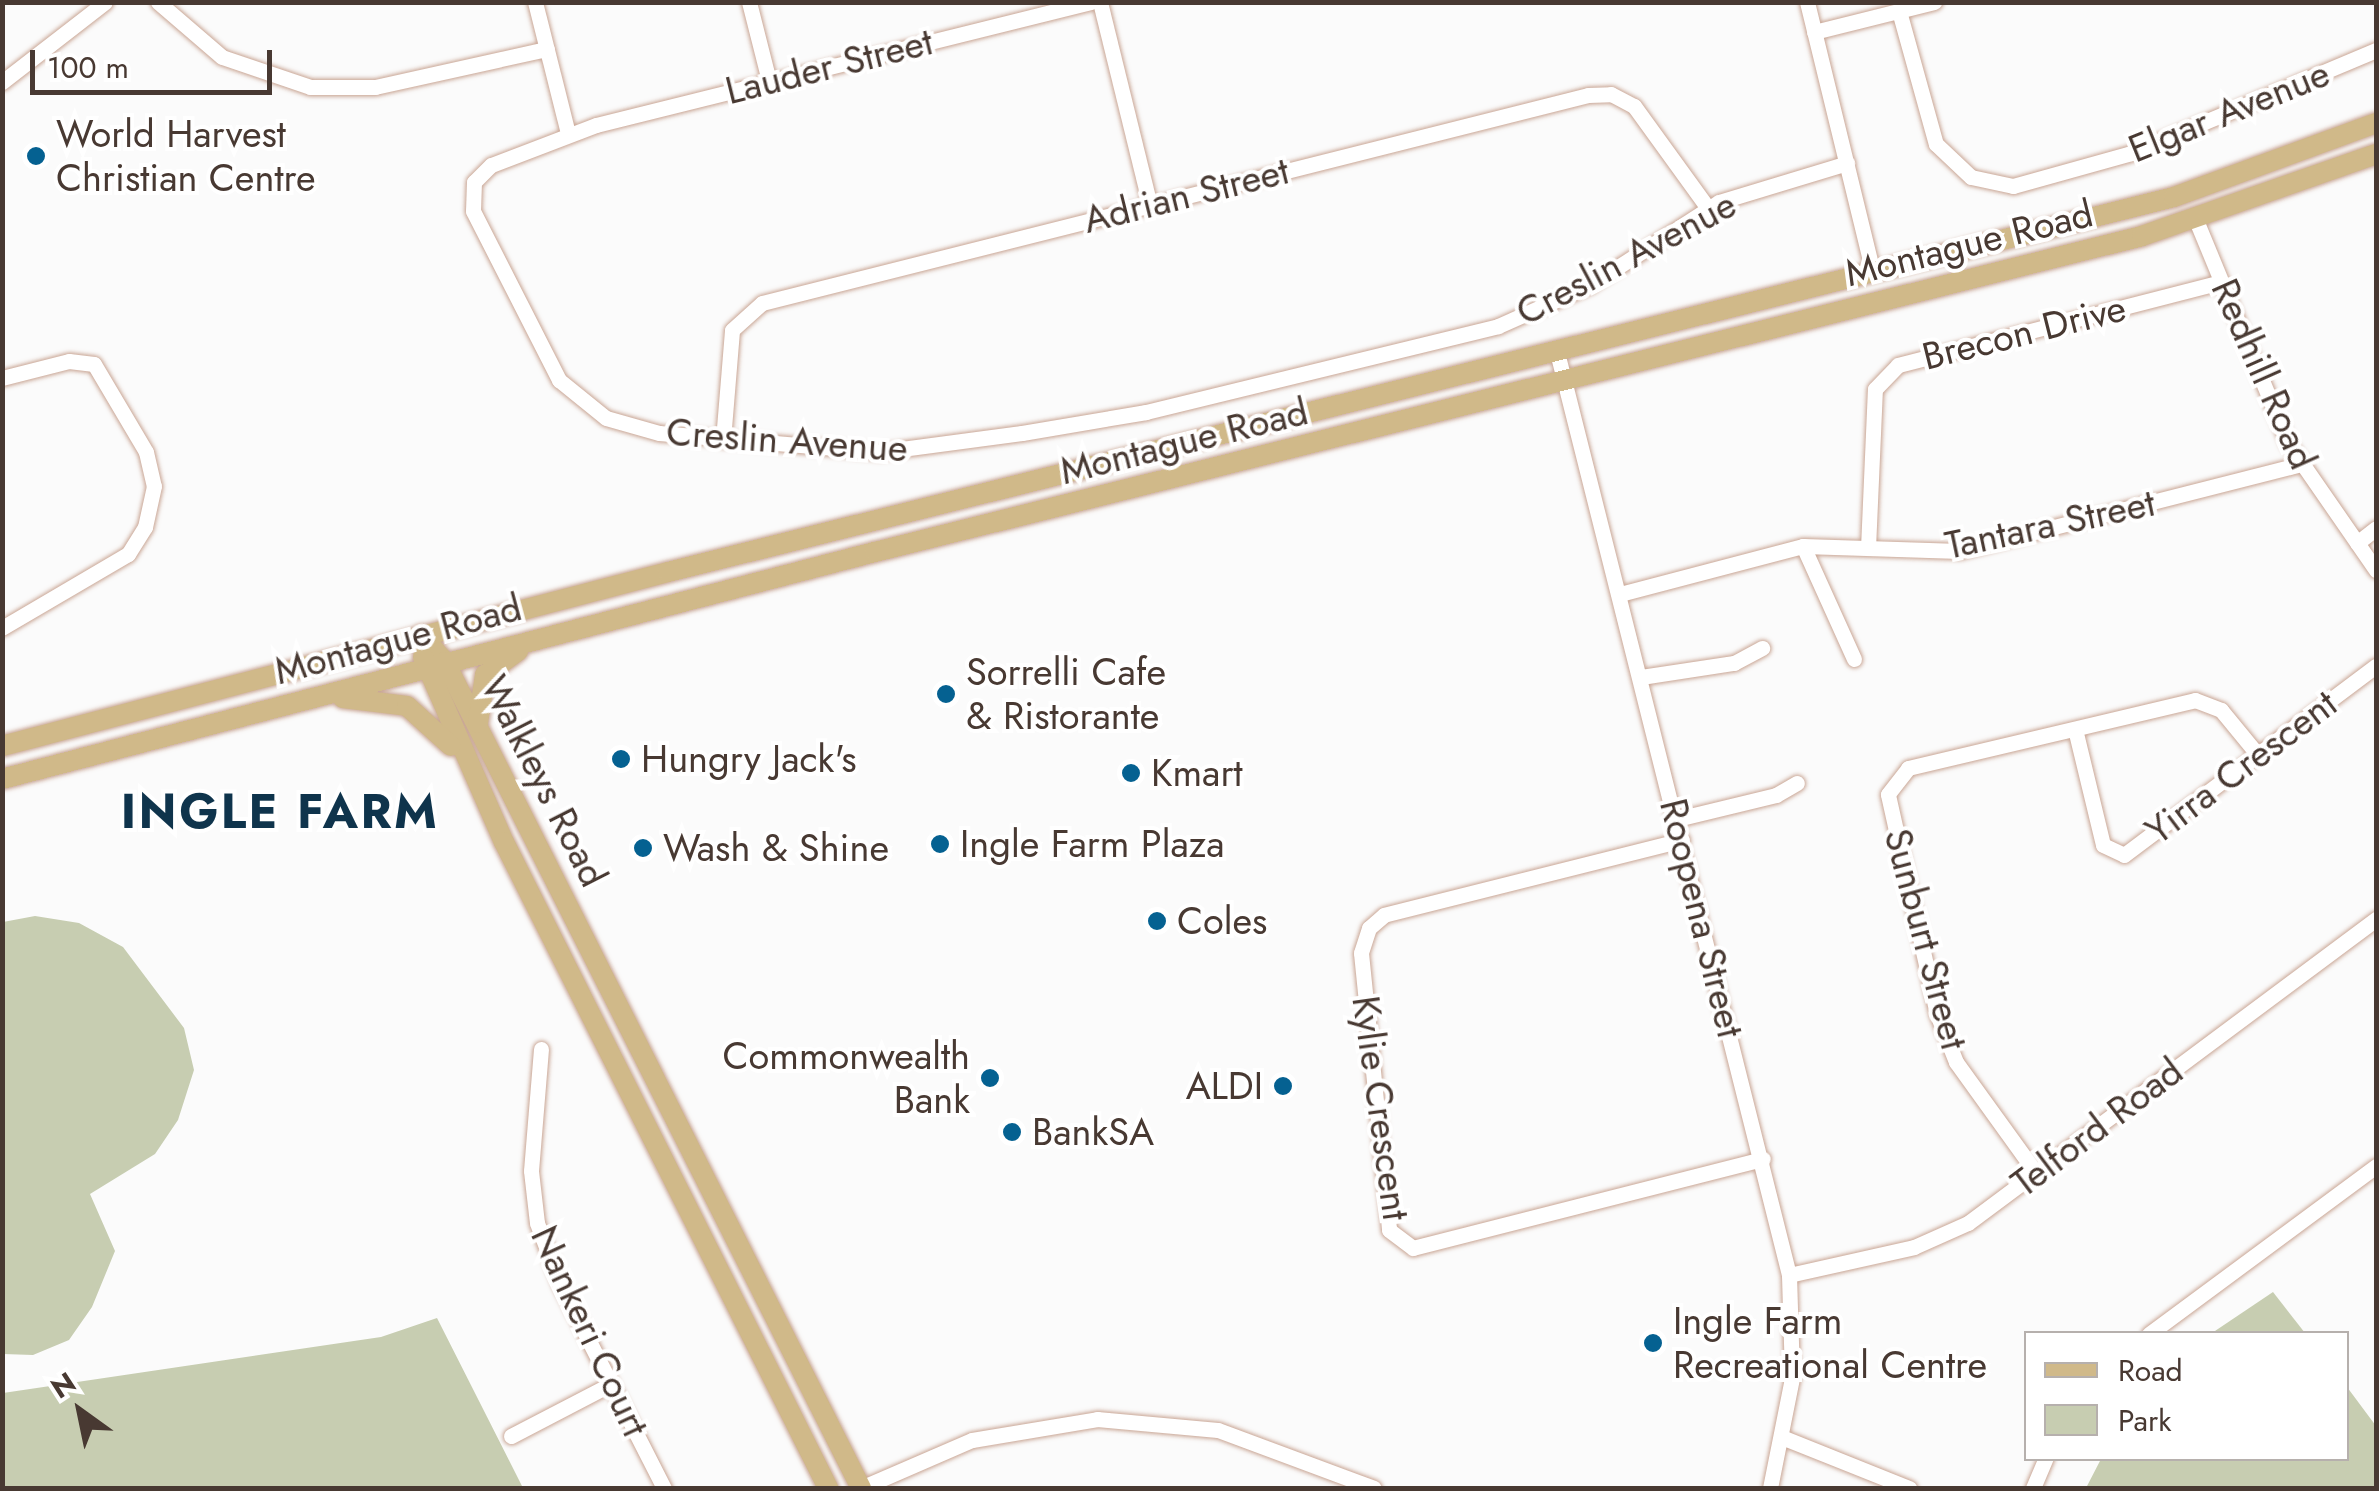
<!DOCTYPE html>
<html>
<head>
<meta charset="utf-8">
<style>
	body { margin:0 }
	#map { position:relative; width:2379px; height:1491px; overflow:hidden; background:#fbfbfb; font-family:Jost,sans-serif }
	div>[style] { position:absolute }
	.green>* { inset:0; background:#c7cdb1 }
	.roads { filter:drop-shadow(0 0 2px #c9a695) drop-shadow(0 0 2px #c9a695) }
	.minor>* { height:15px; margin:-7.5px; padding:0 7.5px; transform-origin:7.5px; border-radius:7.5px; background:#fff }
	.major>* { height:20px; margin:-10px; padding:0 10px; transform-origin:10px; border-radius:10px; background:#d0b989 }
	.dots>* { width:28px; height:28px; translate:-50% -50%; box-sizing:border-box; border:5px solid #fff; border-radius:50% }
	span { translate:-50% -50%; white-space:nowrap; text-align:center; line-height:1.15; -webkit-text-stroke:8px #fff; paint-order:stroke }
	.street-label { font-size:38px; color:#483932 }
	.poi-label { font-size:38px; color:#483932 }
	.left { translate:0 -50%; text-align:left }
	.right { translate:-100% -50%; text-align:right }
	.district-label { font-size:48px; color:#0f344c; font-weight:700; letter-spacing:2.5px }
	.frame { position:absolute; inset:0; border:5px solid #483932; pointer-events:none }
	.legend { position:absolute; left:2024px; top:1331px; width:325px; height:130px; box-sizing:border-box; background:#fff; border:2px solid #b6b0ad; margin:0; padding:12px 18px; list-style:none; font-size:30px; color:#483932 }
	.legend li { display:flex; align-items:center; gap:20px; height:50px }
	.legend b { width:50px; border:2px solid #b6b0ad }
	.north { position:absolute; left:30px; top:1361px; width:100px; height:100px; -webkit-text-stroke:8px #fff; paint-order:stroke; rotate:327deg; font-size:28px; font-weight:700; line-height:40px; text-align:center; color:#483932 }
	.north::after { content:''; display:block; margin:auto; width:35px; height:45px; background:#483932; clip-path:polygon(50% 0,100% 100%,50% 72%,0 100%) }
	.scale { position:absolute; left:30px; top:50px; width:242px; height:45px; box-sizing:border-box; border:5px solid #483932; border-top:0; padding-left:12px; font-size:30px; line-height:35px; white-space:nowrap; color:#483932; -webkit-text-stroke:8px #fff; paint-order:stroke }
</style>
</head>
<body>
<div id="map">
	<div class="green">
		<div style="clip-path:polygon(35px 916px,79px 923px,123px 947px,184px 1028px,194px 1070px,178px 1120px,155px 1154px,90px 1194px,115px 1251px,92px 1307px,69px 1340px,33px 1355px,3px 1354px,3px 922px)"></div>
		<div style="clip-path:polygon(2273px 1292px,2305px 1333px,2212px 1333px)"></div>
		<div style="clip-path:polygon(437px 1318px,523px 1488px,3px 1488px,3px 1393px,381px 1337px)"></div>
		<div style="clip-path:polygon(2347px 1387px,2376px 1426px,2376px 1488px,2086px 1488px,2101px 1459px,2346px 1458px)"></div>
	</div>
	<div class="roads">
		<div class="minor">
			<div style="left:158px;top:2px;width:84px;rotate:40.7deg"></div>
			<div style="left:222px;top:57px;width:93px;rotate:18.8deg"></div>
			<div style="left:310px;top:87px;width:65px"></div>
			<div style="left:375px;top:87px;width:176px;rotate:-12.5deg"></div>
			<div style="left:535px;top:2px;width:135px;rotate:75.9deg"></div>
			<div style="left:749px;top:2px;width:81px;rotate:75.8deg"></div>
			<div style="left:1091px;top:2px;width:510px;rotate:166.05deg"></div>
			<div style="left:596px;top:125px;width:112px;rotate:159.1deg"></div>
			<div style="left:491px;top:165px;width:24px;rotate:135deg"></div>
			<div style="left:474px;top:182px;width:29px;rotate:92deg"></div>
			<div style="left:473px;top:211px;width:190px;rotate:63deg"></div>
			<div style="left:559px;top:380px;width:60px;rotate:39deg"></div>
			<div style="left:606px;top:418px;width:55px;rotate:15.8deg"></div>
			<div style="left:659px;top:433px;width:221px;rotate:4.9deg"></div>
			<div style="left:879px;top:452px;width:144px;rotate:-7.6deg"></div>
			<div style="left:1022px;top:433px;width:126px;rotate:-9.6deg"></div>
			<div style="left:1146px;top:412px;width:362px;rotate:-13.7deg"></div>
			<div style="left:1498px;top:326px;width:101px;rotate:-24deg"></div>
			<div style="left:1590px;top:285px;width:153px;rotate:-32.8deg"></div>
			<div style="left:1719px;top:202px;width:134px;rotate:-16.9deg"></div>
			<div style="left:1100px;top:2px;width:206px;rotate:76.2deg"></div>
			<div style="left:1807px;top:2px;width:279px;rotate:76.3deg"></div>
			<div style="left:1899px;top:11px;width:138px;rotate:74.5deg"></div>
			<div style="left:1936px;top:144px;width:48px;rotate:43.3deg"></div>
			<div style="left:1971px;top:177px;width:43px;rotate:12.1deg"></div>
			<div style="left:2013px;top:186px;width:123px;rotate:-15.6deg"></div>
			<div style="left:2131px;top:153px;width:266px;rotate:-22.8deg"></div>
			<div style="left:1814px;top:32px;width:124px;rotate:-14deg"></div>
			<div style="left:2px;top:82px;width:130px;rotate:-37.8deg"></div>
			<div style="left:2196px;top:220px;width:241px;rotate:67.6deg"></div>
			<div style="left:2288px;top:443px;width:155px;rotate:55.3deg"></div>
			<div style="left:1557px;top:352px;width:952px;rotate:75.89deg"></div>
			<div style="left:1789px;top:1275px;width:103px;rotate:88.3deg"></div>
			<div style="left:1792px;top:1378px;width:112px;rotate:101.3deg"></div>
			<div style="left:2px;top:378px;width:69px;rotate:-14.2deg"></div>
			<div style="left:69px;top:361px;width:25px;rotate:7deg"></div>
			<div style="left:94px;top:364px;width:102px;rotate:59.4deg"></div>
			<div style="left:146px;top:452px;width:35px;rotate:77deg"></div>
			<div style="left:154px;top:486px;width:42px;rotate:102.4deg"></div>
			<div style="left:145px;top:527px;width:32px;rotate:122deg"></div>
			<div style="left:128px;top:554px;width:146px;rotate:149.6deg"></div>
			<div style="left:723px;top:440px;width:110px;rotate:-85.3deg"></div>
			<div style="left:732px;top:330px;width:40px;rotate:-42deg"></div>
			<div style="left:762px;top:303px;width:852px;rotate:-14.13deg"></div>
			<div style="left:1588px;top:95px;width:23px;rotate:-2deg"></div>
			<div style="left:1611px;top:94px;width:26px;rotate:28deg"></div>
			<div style="left:1634px;top:106px;width:125px;rotate:54.1deg"></div>
			<div style="left:2357px;top:543px;width:24px;rotate:-38deg"></div>
			<div style="left:1803px;top:546px;width:124px;rotate:65.7deg"></div>
			<div style="left:1868px;top:548px;width:159px;rotate:-87.5deg"></div>
			<div style="left:1875px;top:389px;width:33px;rotate:-46deg"></div>
			<div style="left:1898px;top:365px;width:333px;rotate:-14.4deg"></div>
			<div style="left:1620px;top:594px;width:189px;rotate:-14.7deg"></div>
			<div style="left:1803px;top:546px;width:157px;rotate:1.8deg"></div>
			<div style="left:1960px;top:551px;width:352px;rotate:-14.3deg"></div>
			<div style="left:1641px;top:677px;width:94px;rotate:-8.6deg"></div>
			<div style="left:1734px;top:663px;width:32px;rotate:-28deg"></div>
			<div style="left:2075px;top:729px;width:119px;rotate:76.4deg"></div>
			<div style="left:2103px;top:845px;width:23px;rotate:25deg"></div>
			<div style="left:2124px;top:855px;width:315px;rotate:-36.9deg"></div>
			<div style="left:1677px;top:819px;width:102px;rotate:-13.6deg"></div>
			<div style="left:1776px;top:795px;width:24px;rotate:-30deg"></div>
			<div style="left:1682px;top:840px;width:307px;rotate:165.9deg"></div>
			<div style="left:1384px;top:915px;width:20px;rotate:139deg"></div>
			<div style="left:1369px;top:928px;width:26px;rotate:108deg"></div>
			<div style="left:1361px;top:953px;width:278px;rotate:84.2deg"></div>
			<div style="left:1389px;top:1230px;width:30px;rotate:37deg"></div>
			<div style="left:1413px;top:1248px;width:361px;rotate:-14.3deg"></div>
			<div style="left:541px;top:1049px;width:122px;rotate:94.7deg"></div>
			<div style="left:531px;top:1171px;width:52px;rotate:83.4deg"></div>
			<div style="left:537px;top:1223px;width:65px;rotate:69.3deg"></div>
			<div style="left:560px;top:1284px;width:229px;rotate:63deg"></div>
			<div style="left:2036px;top:1173px;width:137px;rotate:-125.8deg"></div>
			<div style="left:1956px;top:1062px;width:52px;rotate:-111.6deg"></div>
			<div style="left:1937px;top:1014px;width:225px;rotate:-102.6deg"></div>
			<div style="left:1888px;top:794px;width:33px;rotate:-52deg"></div>
			<div style="left:1908px;top:768px;width:295px;rotate:-13.3deg"></div>
			<div style="left:2195px;top:700px;width:28px;rotate:21deg"></div>
			<div style="left:2221px;top:710px;width:58px;rotate:50.6deg"></div>
			<div style="left:1789px;top:1275px;width:128px;rotate:-12.6deg"></div>
			<div style="left:1914px;top:1247px;width:59px;rotate:-24deg"></div>
			<div style="left:1968px;top:1223px;width:509px;rotate:-36.69deg"></div>
			<div style="left:2149px;top:1334px;width:282px;rotate:-36.5deg"></div>
			<div style="left:511px;top:1436px;width:113px;rotate:-27.5deg"></div>
			<div style="left:1784px;top:1438px;width:135px;rotate:21.8deg"></div>
			<div style="left:861px;top:1488px;width:121px;rotate:-23.4deg"></div>
			<div style="left:972px;top:1440px;width:127px;rotate:-9.5deg"></div>
			<div style="left:1097px;top:1419px;width:121px;rotate:5.2deg"></div>
			<div style="left:1218px;top:1430px;width:166px;rotate:20.4deg"></div>
			<div style="left:2033px;top:1488px;width:33px;rotate:-67deg"></div>
		</div>
		<div class="major">
			<div style="left:421px;top:635px;width:36px;rotate:48deg"></div>
			<div style="left:445px;top:662px;width:925px;rotate:63.27deg"></div>
			<div style="left:423px;top:657px;width:202px;rotate:66.4deg"></div>
			<div style="left:504px;top:842px;width:723px;rotate:63.36deg"></div>
			<div style="left:343px;top:698px;width:64px;rotate:7.1deg"></div>
			<div style="left:407px;top:706px;width:59px;rotate:42.3deg"></div>
			<div style="left:478px;top:723px;width:49px;rotate:-81.7deg"></div>
			<div style="left:485px;top:675px;width:41px;rotate:-36deg"></div>
			<div style="left:2px;top:746px;width:688px;rotate:-14.64deg"></div>
			<div style="left:668px;top:572px;width:1552px;rotate:-13.98deg"></div>
			<div style="left:2174px;top:197px;width:215px;rotate:-20.1deg"></div>
			<div style="left:2px;top:779px;width:902px;rotate:-14.58deg"></div>
			<div style="left:875px;top:552px;width:1306px;rotate:-14deg"></div>
			<div style="left:2142px;top:236px;width:248px;rotate:-19.3deg"></div>
		</div>
	</div>
	<div class="dots">
		<div style="left:36px;top:156px;background:#056191"></div>
		<div style="left:946px;top:694px;background:#056191"></div>
		<div style="left:621px;top:759px;background:#056191"></div>
		<div style="left:1131px;top:773px;background:#056191"></div>
		<div style="left:940px;top:844px;background:#056191"></div>
		<div style="left:643px;top:848px;background:#056191"></div>
		<div style="left:1157px;top:921px;background:#056191"></div>
		<div style="left:990px;top:1078px;background:#056191"></div>
		<div style="left:1283px;top:1086px;background:#056191"></div>
		<div style="left:1012px;top:1132px;background:#056191"></div>
		<div style="left:1653px;top:1343px;background:#056191"></div>
	</div>
	<div class="street-label">
		<span style="left:829px;top:66px;rotate:-14deg">Lauder Street</span>
		<span style="left:2229px;top:111px;rotate:-22deg">Elgar Avenue</span>
		<span style="left:1186px;top:195px;rotate:-14deg">Adrian Street</span>
		<span style="left:1969px;top:243px;rotate:-14deg">Montague Road</span>
		<span style="left:1626px;top:258px;rotate:-28deg">Creslin Avenue</span>
		<span style="left:2024px;top:332px;rotate:-14deg">Brecon Drive</span>
		<span style="left:2264px;top:374px;rotate:66deg">Redhill Road</span>
		<span style="left:787px;top:440px;rotate:4deg">Creslin Avenue</span>
		<span style="left:1184px;top:441px;rotate:-14deg">Montague Road</span>
		<span style="left:2050px;top:524px;rotate:-12deg">Tantara Street</span>
		<span style="left:398px;top:639px;rotate:-15deg">Montague Road</span>
		<span style="left:2241px;top:767px;rotate:-37deg">Yirra Crescent</span>
		<span style="left:544px;top:781px;rotate:63deg">Walkleys Road</span>
		<span style="left:1702px;top:918px;rotate:76deg">Roopena Street</span>
		<span style="left:1926px;top:939px;rotate:75deg">Sunburt Street</span>
		<span style="left:1381px;top:1108px;rotate:82deg">Kylie Crescent</span>
		<span style="left:2097px;top:1127px;rotate:-37deg">Telford Road</span>
		<span style="left:590px;top:1331px;rotate:65deg">Nankeri Court</span>
	</div>
	<div class="poi-label">
		<span class="left" style="left:56px;top:156px">World Harvest<br>Christian Centre</span>
		<span class="left" style="left:966px;top:694px">Sorrelli Cafe<br>&amp; Ristorante</span>
		<span class="left" style="left:641px;top:759px">Hungry Jack's</span>
		<span class="left" style="left:1151px;top:773px">Kmart</span>
		<span class="left" style="left:960px;top:844px">Ingle Farm Plaza</span>
		<span class="left" style="left:663px;top:848px">Wash &amp; Shine</span>
		<span class="left" style="left:1177px;top:921px">Coles</span>
		<span class="right" style="left:970px;top:1078px">Commonwealth<br>Bank</span>
		<span class="right" style="left:1263px;top:1086px">ALDI</span>
		<span class="left" style="left:1032px;top:1132px">BankSA</span>
		<span class="left" style="left:1673px;top:1343px">Ingle Farm<br>Recreational Centre</span>
	</div>
	<div class="district-label">
		<span style="left:280px;top:812px">INGLE FARM</span>
	</div>
	<div class="frame"></div>
	<ul class="legend">
	<li><b style="height:12px;background:#d0b989"></b>Road</li>
	<li><b style="height:28px;background:#c7cdb1"></b>Park</li>
	</ul>
	<div class="north">N</div>
	<div class="scale">100 m</div>
</div>
</body>
</html>
